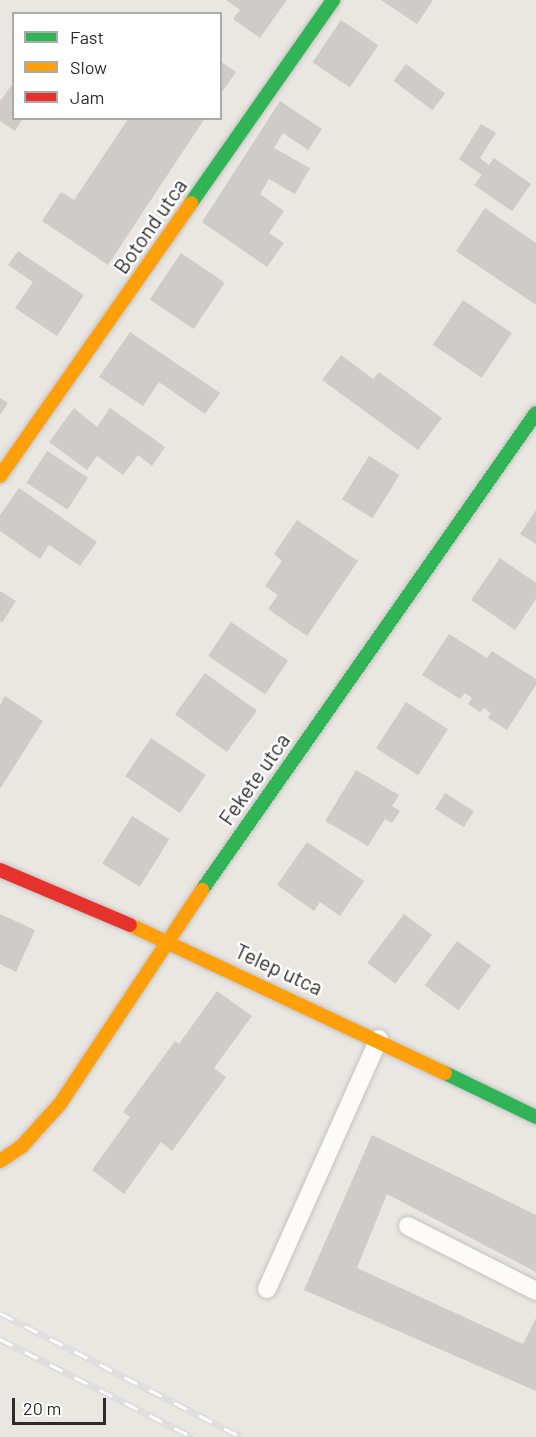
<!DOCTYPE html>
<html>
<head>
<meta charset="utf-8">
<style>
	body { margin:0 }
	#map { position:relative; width:536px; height:1437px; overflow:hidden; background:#eae6e1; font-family:Barlow,sans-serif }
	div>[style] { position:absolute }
	.building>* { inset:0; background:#ceccc8; transform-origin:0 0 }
	.roads { filter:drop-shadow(0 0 2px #c3c2c2) drop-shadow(0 0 2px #c3c2c2) }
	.lane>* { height:18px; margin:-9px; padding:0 9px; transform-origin:9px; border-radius:9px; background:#fcfbfa }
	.fast>* { height:14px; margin:-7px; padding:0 7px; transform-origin:7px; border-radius:7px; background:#30b455 }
	.slow>* { height:14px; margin:-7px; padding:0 7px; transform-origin:7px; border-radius:7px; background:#ff9f0a }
	.jam>* { height:14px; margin:-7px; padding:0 7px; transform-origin:7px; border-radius:7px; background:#e5322d }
	.rail>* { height:7px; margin-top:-3.5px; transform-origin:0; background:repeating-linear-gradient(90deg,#fff 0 14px,#dededf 0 28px); box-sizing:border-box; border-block:2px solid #dededf }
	span { translate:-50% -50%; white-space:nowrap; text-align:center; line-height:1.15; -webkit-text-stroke:5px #fff; paint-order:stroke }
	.street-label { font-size:21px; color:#2c2c2c }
	.legend { position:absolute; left:12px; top:12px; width:210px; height:108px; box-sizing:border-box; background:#fff; border:2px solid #ababab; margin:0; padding:8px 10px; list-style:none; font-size:18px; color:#2c2c2c }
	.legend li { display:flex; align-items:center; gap:12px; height:30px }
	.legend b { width:30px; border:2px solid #ababab }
	.scale { position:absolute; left:12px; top:1398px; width:94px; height:27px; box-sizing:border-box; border:3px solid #2c2c2c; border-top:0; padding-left:8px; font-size:18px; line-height:21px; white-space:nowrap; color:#2c2c2c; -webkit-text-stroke:4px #fff; paint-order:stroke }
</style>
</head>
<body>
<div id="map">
	<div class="building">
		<div style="clip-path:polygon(226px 0,287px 0,260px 38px,233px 19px,240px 10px)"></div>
		<div style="clip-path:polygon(381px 0,433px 0,417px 24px)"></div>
		<div style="left:341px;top:20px;width:45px;height:51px;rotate:34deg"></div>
		<div style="clip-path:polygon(220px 61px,236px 72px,220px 95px)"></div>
		<div style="left:406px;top:64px;width:49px;height:21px;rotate:37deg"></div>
		<div style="clip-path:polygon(14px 82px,14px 118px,23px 118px,15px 131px,0 121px,0 101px)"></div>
		<div style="clip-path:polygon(280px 101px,322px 129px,308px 150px,283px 133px,274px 148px,310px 168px,295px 194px,269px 179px,260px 194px,284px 211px,269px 233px,284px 243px,267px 267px,202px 222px)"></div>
		<div style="clip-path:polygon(134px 118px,205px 118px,108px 265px,42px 221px,61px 192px,74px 200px,128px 119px)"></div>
		<div style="clip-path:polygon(481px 124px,496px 133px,480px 158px,489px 165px,494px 158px,531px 184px,512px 211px,474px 185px,482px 175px,459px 159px)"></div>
		<div style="clip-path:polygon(485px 208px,536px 243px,536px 305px,456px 251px)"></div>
		<div style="clip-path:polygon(18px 251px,84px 295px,57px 336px,15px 308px,33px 282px,8px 265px)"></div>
		<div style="left:181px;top:253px;width:53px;height:56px;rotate:34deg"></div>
		<div style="left:463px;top:300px;width:59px;height:54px;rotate:34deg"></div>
		<div style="clip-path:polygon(130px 332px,220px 393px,205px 414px,159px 382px,143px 406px,99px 377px)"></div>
		<div style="clip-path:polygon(341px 355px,373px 379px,379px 372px,442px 418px,418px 450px,322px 380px)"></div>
		<div style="clip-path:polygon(0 398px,8px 403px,0 415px)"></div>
		<div style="clip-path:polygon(74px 408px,97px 427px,110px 408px,165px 447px,152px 466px,138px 455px,123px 475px,97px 456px,87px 470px,49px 442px)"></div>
		<div style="left:47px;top:451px;width:49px;height:38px;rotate:33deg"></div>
		<div style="left:369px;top:456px;width:36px;height:51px;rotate:32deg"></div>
		<div style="clip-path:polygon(19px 488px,97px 542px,80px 566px,49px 545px,40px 559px,0 531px,0 515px)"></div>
		<div style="clip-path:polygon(536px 510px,536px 544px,520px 534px)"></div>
		<div style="clip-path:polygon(297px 520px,358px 561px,307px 636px,268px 609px,278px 595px,265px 586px,282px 561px,274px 554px)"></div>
		<div style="clip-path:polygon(500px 558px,536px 583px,536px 599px,515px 630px,471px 600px)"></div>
		<div style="clip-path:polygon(0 591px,16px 601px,2px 623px,0 621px)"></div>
		<div style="left:231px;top:622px;width:69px;height:41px;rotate:34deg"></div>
		<div style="clip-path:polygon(449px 634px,487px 658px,492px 651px,536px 679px,536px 685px,507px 730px,488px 718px,491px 713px,484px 708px,480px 712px,468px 704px,472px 698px,465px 693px,460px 699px,422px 675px)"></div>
		<div style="left:205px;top:673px;width:64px;height:51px;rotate:36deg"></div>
		<div style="clip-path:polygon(5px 696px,43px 721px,0 789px,0 705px)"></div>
		<div style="left:406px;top:702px;width:50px;height:55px;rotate:33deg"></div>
		<div style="left:151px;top:738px;width:66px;height:46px;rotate:34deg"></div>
		<div style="clip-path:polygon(356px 770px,399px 795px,392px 806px,400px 811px,392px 823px,385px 819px,368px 846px,325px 821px)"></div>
		<div style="left:445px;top:793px;width:34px;height:19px;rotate:32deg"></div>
		<div style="left:132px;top:816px;width:44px;height:56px;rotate:32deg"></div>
		<div style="clip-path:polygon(307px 842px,364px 881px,340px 916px,320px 902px,314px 911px,277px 885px)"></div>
		<div style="clip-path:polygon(0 914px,35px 930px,16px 972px,0 964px)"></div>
		<div style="left:404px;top:914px;width:35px;height:61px;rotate:37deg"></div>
		<div style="left:457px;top:941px;width:42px;height:55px;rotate:36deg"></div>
		<div style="clip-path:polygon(217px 991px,252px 1016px,214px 1068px,226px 1077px,172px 1151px,161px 1142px,124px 1194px,92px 1170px,130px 1117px,123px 1112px,175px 1041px,179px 1044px)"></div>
		<div style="clip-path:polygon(372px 1135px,536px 1215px,536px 1272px,387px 1194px,357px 1268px,523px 1344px,536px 1318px,536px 1391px,304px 1290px)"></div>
	</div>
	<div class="roads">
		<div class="lane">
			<div style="left:408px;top:1226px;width:144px;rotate:26.9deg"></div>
			<div style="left:267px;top:1289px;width:274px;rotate:-65.9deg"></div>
		</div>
		<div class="fast">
			<div style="left:191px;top:203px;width:248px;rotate:-55deg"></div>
			<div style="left:202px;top:890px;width:582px;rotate:-55deg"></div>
			<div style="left:445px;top:1073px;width:101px;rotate:25.8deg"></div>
		</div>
		<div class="slow">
			<div style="left:0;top:476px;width:333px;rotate:-55deg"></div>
			<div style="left:130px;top:925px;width:348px;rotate:25.2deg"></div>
			<div style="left:0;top:1161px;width:27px;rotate:-34deg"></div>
			<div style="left:22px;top:1146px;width:57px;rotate:-47.9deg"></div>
			<div style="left:60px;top:1104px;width:257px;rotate:-56.4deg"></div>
		</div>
		<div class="jam">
			<div style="left:0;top:870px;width:141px;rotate:22.9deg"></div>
		</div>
	</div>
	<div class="rail">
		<div style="left:0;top:1313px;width:271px;rotate:27.2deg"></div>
		<div style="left:0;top:1339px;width:216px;rotate:27deg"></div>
	</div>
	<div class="street-label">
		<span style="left:150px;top:226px;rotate:-55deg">Botond utca</span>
		<span style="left:254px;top:779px;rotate:-55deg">Fekete utca</span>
		<span style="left:279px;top:969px;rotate:25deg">Telep utca</span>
	</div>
	<ul class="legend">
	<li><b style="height:8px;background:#30b455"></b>Fast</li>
	<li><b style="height:8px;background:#ff9f0a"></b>Slow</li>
	<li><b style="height:8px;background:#e5322d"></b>Jam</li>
	</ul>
	<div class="scale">20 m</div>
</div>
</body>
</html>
